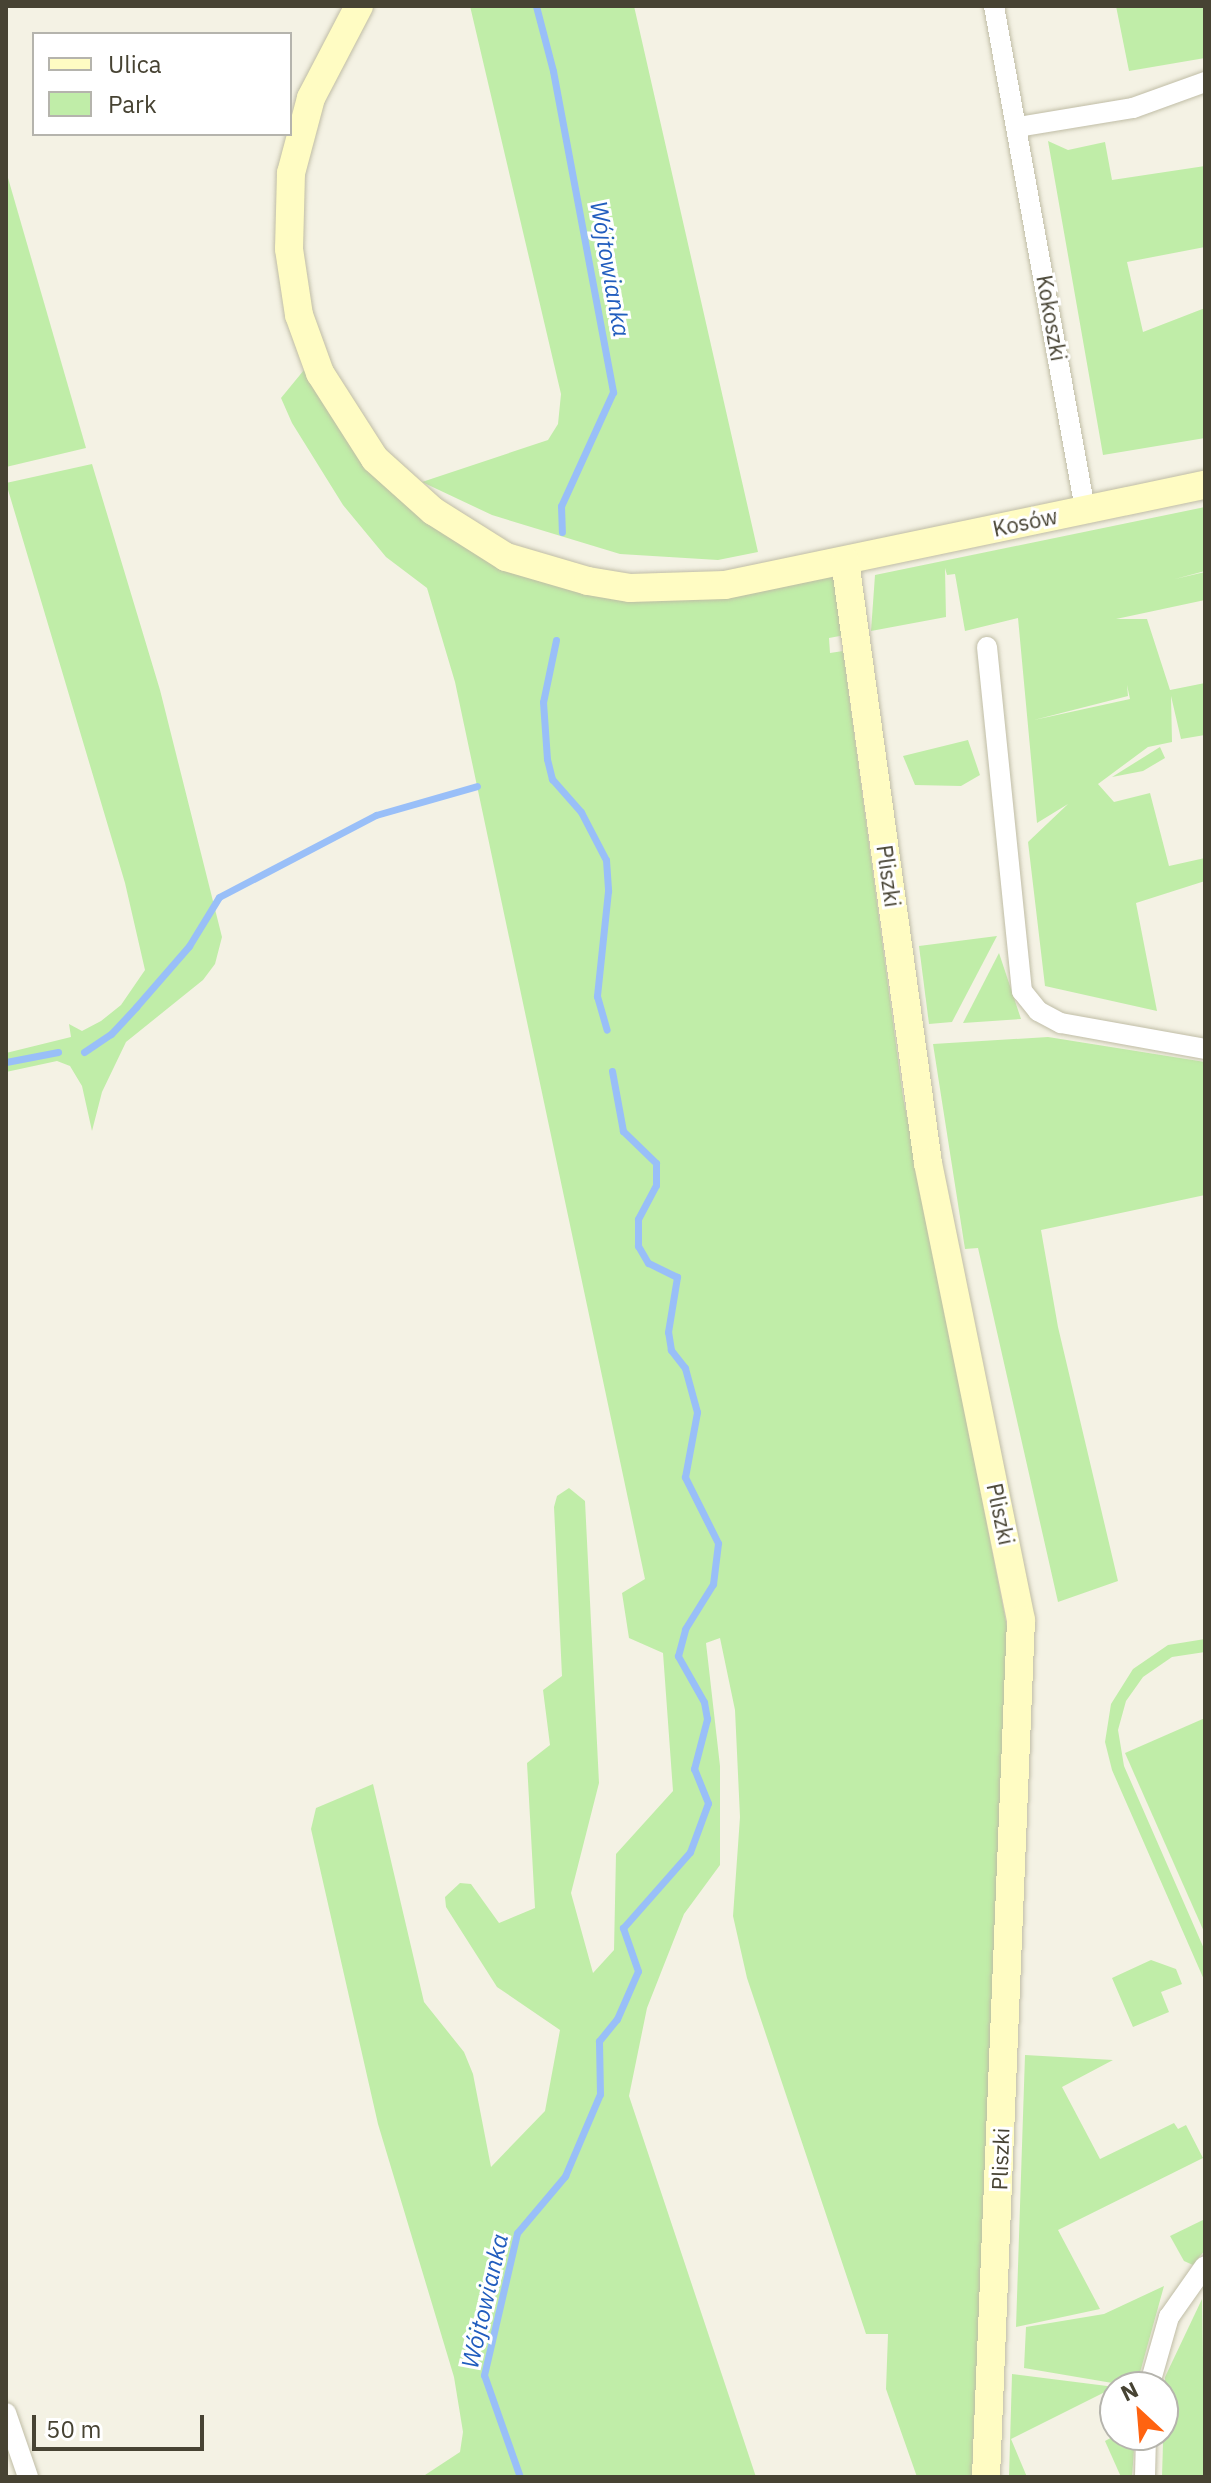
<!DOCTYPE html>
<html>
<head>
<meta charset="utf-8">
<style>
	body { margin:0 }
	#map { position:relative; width:1211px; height:2483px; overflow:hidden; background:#f4f2e4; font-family:"IBM Plex Sans",sans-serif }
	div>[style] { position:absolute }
	.green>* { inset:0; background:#c0eda8 }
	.stream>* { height:7px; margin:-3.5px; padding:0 3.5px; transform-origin:3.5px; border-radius:3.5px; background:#99bff8 }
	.roads { filter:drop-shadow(0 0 2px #c0bda6) drop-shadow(0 0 2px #c0bda6) }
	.street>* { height:20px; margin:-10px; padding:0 10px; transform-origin:10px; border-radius:10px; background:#fff }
	.secondary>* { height:28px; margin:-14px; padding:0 14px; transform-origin:14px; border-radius:14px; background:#fffcc3 }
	span { translate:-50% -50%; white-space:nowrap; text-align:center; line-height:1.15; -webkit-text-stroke:6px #fff; paint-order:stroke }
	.street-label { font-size:22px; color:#474333 }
	.water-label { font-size:24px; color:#215dbe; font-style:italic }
	.frame { position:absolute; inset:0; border:8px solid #474333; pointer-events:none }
	.legend { position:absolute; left:32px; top:32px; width:260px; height:104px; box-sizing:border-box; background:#fff; border:2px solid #b5b4ad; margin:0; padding:10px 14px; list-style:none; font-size:24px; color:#474333 }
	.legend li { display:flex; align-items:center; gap:16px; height:40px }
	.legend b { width:40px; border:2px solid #b5b4ad }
	.north { position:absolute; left:1099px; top:2371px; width:80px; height:80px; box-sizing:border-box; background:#fff; border:2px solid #b5b4ad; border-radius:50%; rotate:334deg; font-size:22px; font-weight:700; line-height:32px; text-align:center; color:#474333 }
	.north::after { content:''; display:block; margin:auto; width:28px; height:36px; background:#ff6310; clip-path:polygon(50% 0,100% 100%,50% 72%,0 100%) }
	.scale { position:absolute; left:32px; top:2415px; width:172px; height:36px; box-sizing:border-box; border:4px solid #474333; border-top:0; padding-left:10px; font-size:24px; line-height:28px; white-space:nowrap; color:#474333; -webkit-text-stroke:6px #fff; paint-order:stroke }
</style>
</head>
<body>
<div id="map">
	<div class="green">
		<div style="clip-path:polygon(470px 6px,634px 6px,758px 552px,718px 560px,620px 554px,492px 515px,422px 482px,548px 440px,558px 424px,561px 394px)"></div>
		<div style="clip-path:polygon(1116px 6px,1205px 6px,1205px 58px,1129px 71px)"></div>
		<div style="clip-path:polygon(1048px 141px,1068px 150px,1105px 142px,1112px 180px,1205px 166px,1205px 247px,1127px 262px,1143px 332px,1205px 308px,1205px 438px,1103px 455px)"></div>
		<div style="clip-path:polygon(6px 171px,86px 448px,6px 467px)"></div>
		<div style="clip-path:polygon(304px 370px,344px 418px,468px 535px,629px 588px,845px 561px,856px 633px,829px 638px,830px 653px,843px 651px,903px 1097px,1008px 1632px,972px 2477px,917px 2477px,886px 2389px,888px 2334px,866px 2334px,747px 1978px,733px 1916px,740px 1817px,735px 1710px,720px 1638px,706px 1643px,720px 1766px,720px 1865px,684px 1914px,647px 2008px,629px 2096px,756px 2477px,422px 2477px,460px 2452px,463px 2432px,454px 2377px,378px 2124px,311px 1829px,316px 1808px,373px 1784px,424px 2002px,464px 2052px,473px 2074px,491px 2167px,545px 2111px,560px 2030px,497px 1987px,446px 1907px,445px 1897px,460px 1883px,471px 1884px,499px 1923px,535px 1908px,527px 1763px,550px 1745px,543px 1690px,562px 1676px,554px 1507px,557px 1496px,569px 1488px,585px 1501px,599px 1783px,571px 1893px,593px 1973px,614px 1950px,616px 1854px,673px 1791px,663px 1653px,629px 1638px,622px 1593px,645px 1579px,455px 682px,427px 588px,386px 557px,343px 505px,292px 423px,281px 398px)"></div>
		<div style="clip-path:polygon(92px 464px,160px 690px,222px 937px,215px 964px,203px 980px,126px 1042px,102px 1092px,92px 1131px,82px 1086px,70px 1066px,57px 1061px,6px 1072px,6px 1053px,71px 1037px,69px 1024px,82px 1031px,101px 1021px,121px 1005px,145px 970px,125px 883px,6px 483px)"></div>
		<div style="clip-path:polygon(evenodd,1205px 507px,1205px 571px,1175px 579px,1205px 572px,1205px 600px,1116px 619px,1147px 619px,1170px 690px,1205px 683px,1205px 735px,1181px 739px,1171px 696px,1172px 742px,1148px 747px,1098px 784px,1114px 802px,1150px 793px,1169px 866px,1205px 858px,1205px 881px,1136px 903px,1157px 1011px,1045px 986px,1028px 842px,1068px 804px,1037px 823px,1018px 618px,965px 631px,955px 574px,947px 575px,945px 568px,946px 617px,871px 631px,875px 575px,1205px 507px,1127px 685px,1130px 699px,1034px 720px,1128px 696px,1127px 685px)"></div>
		<div style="clip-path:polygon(968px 740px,980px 775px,961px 786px,915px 785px,903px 756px)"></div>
		<div style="clip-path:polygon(1160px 747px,1165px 758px,1143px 771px,1112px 777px)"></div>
		<div style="clip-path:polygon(997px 936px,952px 1022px,929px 1024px,919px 946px)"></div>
		<div style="clip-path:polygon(999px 953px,1021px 1019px,963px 1023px)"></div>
		<div style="clip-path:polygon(1048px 1037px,1205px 1062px,1205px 1195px,1041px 1230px,1058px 1327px,1118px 1581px,1058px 1602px,978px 1248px,965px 1249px,933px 1044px)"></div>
		<div style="clip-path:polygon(1205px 1639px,1205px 1652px,1172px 1657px,1143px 1677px,1126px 1701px,1118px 1730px,1124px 1766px,1205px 1951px,1205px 1982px,1112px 1770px,1105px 1742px,1111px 1704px,1133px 1669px,1168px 1645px)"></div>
		<div style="clip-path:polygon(1205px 1718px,1205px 1934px,1125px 1753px)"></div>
		<div style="clip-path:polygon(1151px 1960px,1176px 1969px,1182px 1984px,1161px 1992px,1169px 2012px,1133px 2027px,1112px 1978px)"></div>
		<div style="clip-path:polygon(1025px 2055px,1113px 2060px,1062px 2087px,1100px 2159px,1174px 2123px,1178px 2129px,1186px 2125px,1203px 2158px,1058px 2230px,1100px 2309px,1016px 2327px)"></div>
		<div style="clip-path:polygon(1205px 2219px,1205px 2250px,1193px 2265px,1184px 2261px,1170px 2236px)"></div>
		<div style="clip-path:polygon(1164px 2286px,1136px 2387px,1024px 2368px,1026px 2327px,1104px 2314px)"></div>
		<div style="clip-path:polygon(1202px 2299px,1205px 2477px,1162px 2477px,1165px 2377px)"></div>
		<div style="clip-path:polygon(1012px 2374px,1115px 2387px,1011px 2439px,1027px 2477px,1009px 2477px)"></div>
		<div style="clip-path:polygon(1116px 2435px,1135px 2435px,1132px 2477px,1121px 2477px,1105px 2441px)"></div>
	</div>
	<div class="stream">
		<div style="left:536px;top:6px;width:67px;rotate:75.3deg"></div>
		<div style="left:553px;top:71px;width:327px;rotate:79.4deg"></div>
		<div style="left:613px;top:392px;width:125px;rotate:114.5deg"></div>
		<div style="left:561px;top:506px;width:26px;rotate:88deg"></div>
		<div style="left:556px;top:640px;width:63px;rotate:101.8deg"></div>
		<div style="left:543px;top:702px;width:57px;rotate:86deg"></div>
		<div style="left:547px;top:759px;width:21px;rotate:76deg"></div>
		<div style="left:552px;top:779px;width:44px;rotate:48.7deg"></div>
		<div style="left:581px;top:812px;width:54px;rotate:62.5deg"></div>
		<div style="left:606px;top:860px;width:31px;rotate:86deg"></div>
		<div style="left:608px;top:891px;width:106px;rotate:96deg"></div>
		<div style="left:597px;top:996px;width:35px;rotate:74deg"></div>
		<div style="left:84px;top:1052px;width:32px;rotate:-34deg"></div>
		<div style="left:111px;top:1034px;width:37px;rotate:-47deg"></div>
		<div style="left:136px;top:1007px;width:81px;rotate:-49deg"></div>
		<div style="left:189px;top:946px;width:57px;rotate:-58.5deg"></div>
		<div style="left:219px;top:897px;width:177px;rotate:-27.6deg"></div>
		<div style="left:376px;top:815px;width:105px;rotate:-16deg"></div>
		<div style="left:6px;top:1062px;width:53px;rotate:-10.9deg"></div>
		<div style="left:520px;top:2477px;width:108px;rotate:-109.4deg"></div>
		<div style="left:484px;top:2375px;width:146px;rotate:-76.9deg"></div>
		<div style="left:517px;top:2233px;width:75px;rotate:-49.9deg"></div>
		<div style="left:565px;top:2176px;width:89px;rotate:-66.9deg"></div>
		<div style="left:600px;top:2094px;width:53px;rotate:-91.1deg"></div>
		<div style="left:599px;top:2041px;width:28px;rotate:-51deg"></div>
		<div style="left:617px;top:2019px;width:52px;rotate:-66.4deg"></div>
		<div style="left:638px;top:1971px;width:46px;rotate:-109.2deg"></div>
		<div style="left:623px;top:1928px;width:101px;rotate:-48.6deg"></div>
		<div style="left:690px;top:1852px;width:52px;rotate:-69.8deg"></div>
		<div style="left:708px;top:1803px;width:37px;rotate:-112deg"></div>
		<div style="left:694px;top:1769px;width:52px;rotate:-75.4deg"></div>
		<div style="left:707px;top:1719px;width:17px;rotate:-100deg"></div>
		<div style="left:704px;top:1702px;width:53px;rotate:-119.5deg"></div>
		<div style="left:678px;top:1656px;width:28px;rotate:-75deg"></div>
		<div style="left:685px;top:1629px;width:53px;rotate:-58.1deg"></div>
		<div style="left:713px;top:1584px;width:41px;rotate:-83deg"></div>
		<div style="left:718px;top:1543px;width:74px;rotate:-116.6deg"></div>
		<div style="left:685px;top:1477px;width:66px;rotate:-79.5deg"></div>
		<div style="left:697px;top:1412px;width:46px;rotate:-105.3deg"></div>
		<div style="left:685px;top:1368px;width:23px;rotate:-128deg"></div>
		<div style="left:671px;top:1350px;width:18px;rotate:-99deg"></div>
		<div style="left:668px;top:1332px;width:56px;rotate:-80.7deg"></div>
		<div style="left:677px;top:1277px;width:32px;rotate:-154deg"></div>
		<div style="left:648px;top:1263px;width:20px;rotate:-120deg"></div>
		<div style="left:638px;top:1246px;width:27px;rotate:-90deg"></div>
		<div style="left:638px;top:1219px;width:38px;rotate:-62deg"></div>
		<div style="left:656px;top:1185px;width:22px;rotate:-90deg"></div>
		<div style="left:656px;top:1163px;width:46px;rotate:-135.9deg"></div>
		<div style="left:623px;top:1131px;width:61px;rotate:-100.4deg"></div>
	</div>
	<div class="roads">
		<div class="street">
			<div style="left:994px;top:6px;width:511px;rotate:79.75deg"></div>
			<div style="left:1018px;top:127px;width:117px;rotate:-9.4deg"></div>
			<div style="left:1133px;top:108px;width:77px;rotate:-19.9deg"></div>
			<div style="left:987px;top:647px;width:346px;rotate:84.2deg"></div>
			<div style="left:1022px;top:991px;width:26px;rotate:51deg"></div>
			<div style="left:1038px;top:1011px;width:26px;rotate:28deg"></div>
			<div style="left:1061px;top:1023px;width:146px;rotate:10.2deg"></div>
			<div style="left:1149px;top:2387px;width:73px;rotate:-74.1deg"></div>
			<div style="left:1169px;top:2317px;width:62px;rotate:-54.8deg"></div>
			<div style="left:6px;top:2413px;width:68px;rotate:71deg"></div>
			<div style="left:1145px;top:2477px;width:42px;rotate:-88.6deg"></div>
		</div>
		<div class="secondary">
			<div style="left:359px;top:6px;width:104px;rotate:117.6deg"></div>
			<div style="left:311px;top:98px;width:78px;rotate:104.9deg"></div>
			<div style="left:291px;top:173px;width:76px;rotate:91.5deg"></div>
			<div style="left:289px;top:249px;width:67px;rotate:81.4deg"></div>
			<div style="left:299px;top:315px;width:62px;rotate:70.1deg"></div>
			<div style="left:320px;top:373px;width:102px;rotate:57.4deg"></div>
			<div style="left:375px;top:459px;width:78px;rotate:41.9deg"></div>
			<div style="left:433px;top:511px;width:86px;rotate:32.2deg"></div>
			<div style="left:506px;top:557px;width:85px;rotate:16.3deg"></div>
			<div style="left:588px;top:581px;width:43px;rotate:9.5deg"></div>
			<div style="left:630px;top:588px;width:95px;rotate:-1.8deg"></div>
			<div style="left:725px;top:585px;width:490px;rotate:-11.8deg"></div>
			<div style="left:845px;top:561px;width:608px;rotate:82.15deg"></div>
			<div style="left:928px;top:1163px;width:466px;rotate:78.5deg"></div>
			<div style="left:1021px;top:1620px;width:858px;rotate:92.34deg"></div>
		</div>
	</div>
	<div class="street-label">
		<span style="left:1052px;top:318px;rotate:80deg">Kokoszki</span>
		<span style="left:1025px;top:522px;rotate:-12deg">Kosów</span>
		<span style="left:889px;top:876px;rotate:82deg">Pliszki</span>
		<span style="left:1001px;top:1514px;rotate:78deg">Pliszki</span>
		<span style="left:1000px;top:2159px;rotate:-88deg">Pliszki</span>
	</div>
	<div class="water-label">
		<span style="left:610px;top:269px;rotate:80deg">Wójtowianka</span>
		<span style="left:485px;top:2301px;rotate:-77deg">Wójtowianka</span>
	</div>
	<div class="frame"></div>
	<ul class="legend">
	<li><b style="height:10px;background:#fffcc3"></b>Ulica</li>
	<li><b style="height:22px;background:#c0eda8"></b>Park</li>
	</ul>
	<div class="north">N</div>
	<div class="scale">50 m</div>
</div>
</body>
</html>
